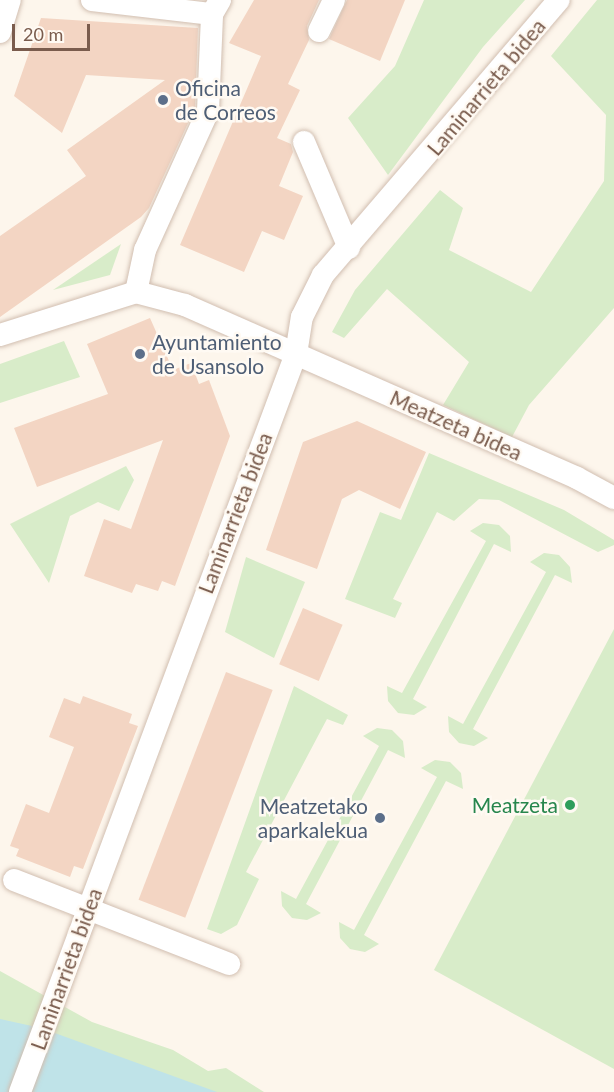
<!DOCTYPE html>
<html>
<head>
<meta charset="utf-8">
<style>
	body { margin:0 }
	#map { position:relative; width:614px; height:1092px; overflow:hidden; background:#fdf6ec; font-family:Lato,sans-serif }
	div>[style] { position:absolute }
	.green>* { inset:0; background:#d8ecc9 }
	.water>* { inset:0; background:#bfe3e8 }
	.building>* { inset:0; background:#f3d5c3; transform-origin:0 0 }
	.roads { filter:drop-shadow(0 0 2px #d1beb0) drop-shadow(0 0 2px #d1beb0) }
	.minor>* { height:22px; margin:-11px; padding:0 11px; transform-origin:11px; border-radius:11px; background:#fff }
	.dots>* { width:16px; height:16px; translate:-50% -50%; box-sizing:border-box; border:3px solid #fffaf3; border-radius:50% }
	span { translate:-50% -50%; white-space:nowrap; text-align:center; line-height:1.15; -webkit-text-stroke:5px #fffaf3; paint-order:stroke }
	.street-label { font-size:21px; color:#7a5c4d }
	.service-label { font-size:21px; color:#4e5e75 }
	.left { translate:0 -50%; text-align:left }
	.right { translate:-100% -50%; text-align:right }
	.leisure-label { font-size:21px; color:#27864d }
	.scale { position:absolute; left:12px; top:24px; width:78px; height:27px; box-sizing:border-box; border:3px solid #7a5c4d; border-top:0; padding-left:8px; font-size:18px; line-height:21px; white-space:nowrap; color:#7a5c4d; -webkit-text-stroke:4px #fffaf3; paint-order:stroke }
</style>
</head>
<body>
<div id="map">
	<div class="green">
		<div style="clip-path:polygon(424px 0,525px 0,483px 47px,388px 175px,348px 118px,395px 66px)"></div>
		<div style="clip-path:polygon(597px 0,614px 0,614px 308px,529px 405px,512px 437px,443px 405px,469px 362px,387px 289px,344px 338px,332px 332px,355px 290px,440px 190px,463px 208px,449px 250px,531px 292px,604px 181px,606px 115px,551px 56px)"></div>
		<div style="clip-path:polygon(121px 244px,110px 275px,53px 290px)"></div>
		<div style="clip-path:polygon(64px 341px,80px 377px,0 403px,0 364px)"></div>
		<div style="clip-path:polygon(429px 453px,564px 510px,614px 540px,614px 545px,598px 552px,499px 500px,479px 499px,454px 521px,437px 512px,393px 599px,402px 603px,395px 618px,345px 599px,380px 512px,401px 520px)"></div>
		<div style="clip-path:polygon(126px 466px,134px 480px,119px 511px,98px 502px,70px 516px,49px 583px,10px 524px)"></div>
		<div style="clip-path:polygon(483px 523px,499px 525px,510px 536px,511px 552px,494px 544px,413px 699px,427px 707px,414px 715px,398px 713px,388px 701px,387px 686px,402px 693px,486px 541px,470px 531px)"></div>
		<div style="clip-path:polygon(544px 553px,559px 555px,570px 567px,572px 583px,555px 575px,473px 729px,488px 738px,474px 746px,459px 743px,449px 732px,448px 716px,463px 724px,546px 572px,530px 562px)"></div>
		<div style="clip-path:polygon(246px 557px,305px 582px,274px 658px,225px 632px)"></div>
		<div style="clip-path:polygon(614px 629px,614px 1069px,434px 970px)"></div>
		<div style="clip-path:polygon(294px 686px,348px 715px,343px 725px,327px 719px,246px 872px,259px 879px,237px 925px,221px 934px,207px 929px)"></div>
		<div style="clip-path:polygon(377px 728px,392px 730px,403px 741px,405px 758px,388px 750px,306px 904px,321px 913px,307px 920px,292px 918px,282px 906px,281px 891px,296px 899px,379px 746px,363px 736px)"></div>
		<div style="clip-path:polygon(435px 760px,450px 762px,461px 773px,463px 789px,446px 781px,364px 935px,379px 944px,365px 952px,350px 949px,340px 938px,339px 922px,354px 930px,437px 777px,421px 768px)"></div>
		<div style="clip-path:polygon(0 971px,92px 1022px,173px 1050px,208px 1071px,226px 1068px,264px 1092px,0 1092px)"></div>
	</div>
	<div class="water">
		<div style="clip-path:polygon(0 1019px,41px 1028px,217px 1092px,0 1092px)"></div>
	</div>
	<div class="building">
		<div style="clip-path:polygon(254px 0,319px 0,307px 26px,309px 40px,288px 84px,300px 90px,277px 138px,291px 144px,293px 152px,279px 186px,303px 196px,284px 240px,262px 231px,244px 272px,180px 245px,261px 56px,229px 43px)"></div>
		<div style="clip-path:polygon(347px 0,405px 0,380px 61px,329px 39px)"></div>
		<div style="clip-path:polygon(41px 18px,198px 28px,195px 108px,149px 208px,141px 217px,0 317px,0 236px,86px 176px,67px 150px,165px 80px,86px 75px,62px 133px,14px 96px)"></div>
		<div style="clip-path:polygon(150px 318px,173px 370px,191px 363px,199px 384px,209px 380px,230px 436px,175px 586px,162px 581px,158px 591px,136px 584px,132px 593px,84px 576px,104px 519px,131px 529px,163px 440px,37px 487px,14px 428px,108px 394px,87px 344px)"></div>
		<div style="clip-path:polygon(357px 421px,426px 452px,400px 509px,359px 490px,342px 499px,317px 569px,266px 550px,303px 442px)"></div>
		<div style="left:303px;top:608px;width:43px;height:61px;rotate:23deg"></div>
		<div style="left:226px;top:672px;width:50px;height:244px;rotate:21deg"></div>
		<div style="clip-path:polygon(83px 696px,132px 714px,129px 723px,138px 726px,83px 869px,74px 866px,70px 877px,16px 856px,19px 849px,10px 846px,26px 804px,49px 813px,74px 747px,49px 737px,64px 698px,80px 704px)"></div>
	</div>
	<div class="roads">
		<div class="minor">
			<div style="left:92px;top:0;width:121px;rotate:6.7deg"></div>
			<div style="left:319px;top:31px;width:34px;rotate:-64deg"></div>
			<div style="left:0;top:32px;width:34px;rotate:-73deg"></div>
			<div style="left:304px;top:142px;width:115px;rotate:67deg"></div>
			<div style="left:136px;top:292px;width:43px;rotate:-77.9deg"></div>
			<div style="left:145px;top:250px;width:153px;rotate:-65.6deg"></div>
			<div style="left:208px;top:111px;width:97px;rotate:-87.6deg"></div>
			<div style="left:212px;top:14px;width:16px;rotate:-60deg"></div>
			<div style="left:0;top:335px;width:143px;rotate:-17.5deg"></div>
			<div style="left:136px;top:292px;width:51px;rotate:14.9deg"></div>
			<div style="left:185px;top:305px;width:428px;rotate:23.8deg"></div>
			<div style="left:577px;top:478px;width:42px;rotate:28.4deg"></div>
			<div style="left:14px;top:880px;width:231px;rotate:21.3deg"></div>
			<div style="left:20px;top:1092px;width:788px;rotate:-69.5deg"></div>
			<div style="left:296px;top:354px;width:37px;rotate:-81deg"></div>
			<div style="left:302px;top:317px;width:47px;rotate:-63.4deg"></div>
			<div style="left:323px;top:275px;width:362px;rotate:-49.4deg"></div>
		</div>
	</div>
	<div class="dots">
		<div style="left:163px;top:100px;background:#5c6f8a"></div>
		<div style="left:140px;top:354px;background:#5c6f8a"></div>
		<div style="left:570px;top:805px;background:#2e9e5b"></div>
		<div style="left:380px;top:818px;background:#5c6f8a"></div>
	</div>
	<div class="street-label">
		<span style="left:486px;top:87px;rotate:-50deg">Laminarrieta bidea</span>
		<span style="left:456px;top:425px;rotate:24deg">Meatzeta bidea</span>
		<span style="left:235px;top:513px;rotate:-69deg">Laminarrieta bidea</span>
		<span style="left:66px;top:969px;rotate:-70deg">Laminarrieta bidea</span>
	</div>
	<div class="service-label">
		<span class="left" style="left:175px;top:100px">Oficina<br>de Correos</span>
		<span class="left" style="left:152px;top:354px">Ayuntamiento<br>de Usansolo</span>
		<span class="right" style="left:368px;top:818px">Meatzetako<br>aparkalekua</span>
	</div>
	<div class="leisure-label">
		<span class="right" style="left:558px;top:805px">Meatzeta</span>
	</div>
	<div class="scale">20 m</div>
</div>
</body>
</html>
